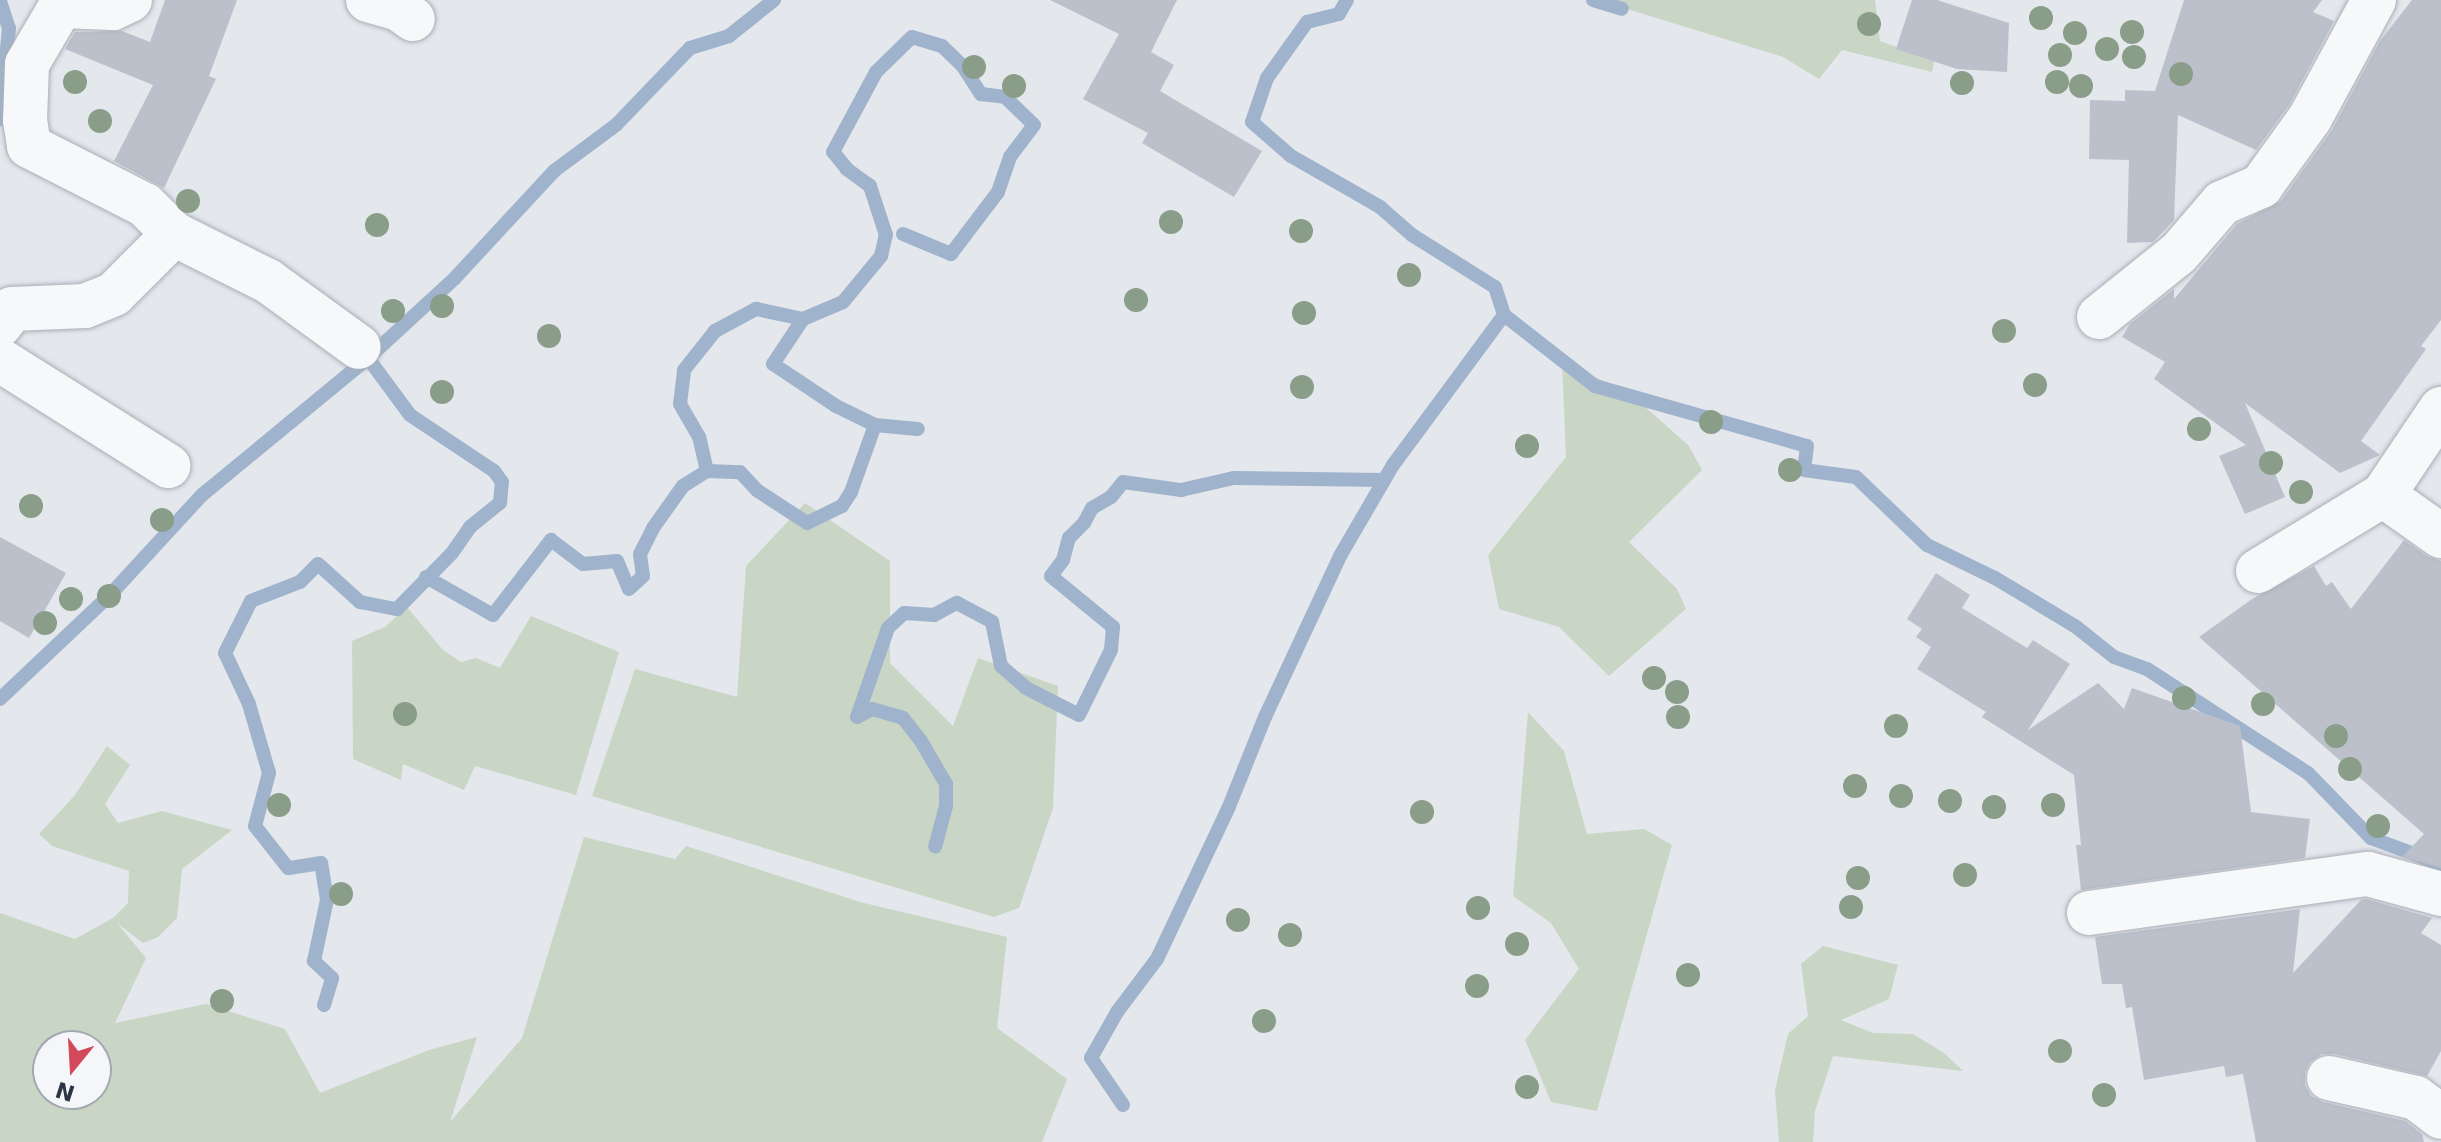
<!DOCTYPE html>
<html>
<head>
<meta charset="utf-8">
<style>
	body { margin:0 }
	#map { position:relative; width:2441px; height:1142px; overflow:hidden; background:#e4e7ec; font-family:"DejaVu Sans",sans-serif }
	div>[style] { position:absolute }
	.green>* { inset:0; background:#c9d6c5 }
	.stream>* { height:14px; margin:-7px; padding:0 7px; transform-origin:7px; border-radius:7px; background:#9fb4cc }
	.building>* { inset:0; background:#bbc0ca }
	.roads { filter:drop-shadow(0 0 2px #a9aeb7) drop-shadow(0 0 2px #a9aeb7) }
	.minor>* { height:44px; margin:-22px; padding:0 22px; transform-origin:22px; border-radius:22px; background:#f7f8fa }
	.trees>* { width:24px; height:24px; margin:-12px; border-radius:50%; background:#899d89 }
	span { translate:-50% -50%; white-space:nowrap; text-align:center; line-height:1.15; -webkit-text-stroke:6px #f4f6f9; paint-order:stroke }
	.north { position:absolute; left:32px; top:1030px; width:80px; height:80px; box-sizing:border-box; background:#f4f6f9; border:2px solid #a4a8b1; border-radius:50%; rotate:198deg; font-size:22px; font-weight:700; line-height:32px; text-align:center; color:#2b3445 }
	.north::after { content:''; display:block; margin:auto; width:28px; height:36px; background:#d1495b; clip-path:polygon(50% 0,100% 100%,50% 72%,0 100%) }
</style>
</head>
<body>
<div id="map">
	<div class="green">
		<div style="clip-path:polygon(1598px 0,1875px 0,1880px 41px,1934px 61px,1932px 72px,1842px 50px,1819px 79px,1783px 57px)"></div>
		<div style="clip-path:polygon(1562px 360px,1634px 397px,1689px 446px,1702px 470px,1629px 542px,1677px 589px,1686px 609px,1609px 676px,1559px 627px,1499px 609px,1488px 555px,1566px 457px)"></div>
		<div style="clip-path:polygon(805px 503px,890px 561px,890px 663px,953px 726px,978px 658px,1058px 686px,1053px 808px,1019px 908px,994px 917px,592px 796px,635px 669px,737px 697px,746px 566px)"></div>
		<div style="clip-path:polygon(407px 607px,443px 650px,461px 662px,476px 658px,500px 668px,531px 616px,619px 652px,576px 795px,475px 766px,464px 790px,403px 764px,401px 780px,353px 759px,352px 641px,385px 627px)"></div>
		<div style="clip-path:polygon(1528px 712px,1564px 751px,1587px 834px,1644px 829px,1672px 845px,1597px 1111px,1551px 1102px,1525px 1040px,1579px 969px,1551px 923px,1513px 896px)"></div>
		<div style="clip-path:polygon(evenodd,107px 746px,130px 765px,105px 804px,118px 823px,162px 811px,232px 830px,182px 869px,177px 918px,158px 937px,143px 943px,117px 923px,146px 958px,115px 1023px,206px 1004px,285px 1029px,320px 1093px,429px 1050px,477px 1037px,450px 1122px,522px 1038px,584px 837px,675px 859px,686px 846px,860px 902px,1007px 937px,997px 1028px,1067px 1079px,1042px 1142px,0 1142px,0 913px,75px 939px,113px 918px,128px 903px,129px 871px,52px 846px,39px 834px,75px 795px,107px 746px,48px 1046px,96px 1046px,96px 1094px,48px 1094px,48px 1046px)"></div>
		<div style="clip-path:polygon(1823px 946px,1898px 965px,1889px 999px,1841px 1020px,1873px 1033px,1913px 1034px,1944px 1053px,1963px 1071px,1833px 1056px,1815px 1111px,1813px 1142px,1779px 1142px,1775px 1090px,1788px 1034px,1808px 1016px,1801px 964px)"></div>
	</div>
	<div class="stream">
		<div style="left:1347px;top:0;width:16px;rotate:120deg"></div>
		<div style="left:1339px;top:14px;width:33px;rotate:166deg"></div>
		<div style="left:1307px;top:22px;width:69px;rotate:125.5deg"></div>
		<div style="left:1267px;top:78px;width:46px;rotate:108.8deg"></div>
		<div style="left:1252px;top:122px;width:52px;rotate:41.1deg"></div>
		<div style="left:1291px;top:156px;width:103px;rotate:29.8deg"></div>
		<div style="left:1380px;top:207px;width:43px;rotate:41.2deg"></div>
		<div style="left:1412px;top:235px;width:98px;rotate:32.1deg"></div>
		<div style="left:1495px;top:287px;width:29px;rotate:72deg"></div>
		<div style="left:1504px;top:315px;width:115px;rotate:38deg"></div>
		<div style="left:1595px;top:386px;width:220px;rotate:15.8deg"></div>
		<div style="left:1807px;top:446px;width:24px;rotate:97deg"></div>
		<div style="left:1804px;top:470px;width:52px;rotate:7.7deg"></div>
		<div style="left:1856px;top:477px;width:98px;rotate:43.8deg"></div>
		<div style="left:1927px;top:545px;width:76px;rotate:25.9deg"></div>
		<div style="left:1995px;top:578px;width:93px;rotate:31deg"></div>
		<div style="left:2075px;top:626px;width:50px;rotate:38.5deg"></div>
		<div style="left:2114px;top:657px;width:35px;rotate:20deg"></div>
		<div style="left:2147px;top:669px;width:192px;rotate:32.9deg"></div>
		<div style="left:2308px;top:773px;width:91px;rotate:45.9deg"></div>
		<div style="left:2371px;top:838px;width:75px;rotate:20.4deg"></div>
		<div style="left:1593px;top:0;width:30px;rotate:17deg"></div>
		<div style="left:0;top:1px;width:28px;rotate:72deg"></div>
		<div style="left:9px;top:28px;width:92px;rotate:95.6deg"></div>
		<div style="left:803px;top:319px;width:54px;rotate:123.7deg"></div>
		<div style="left:773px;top:364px;width:76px;rotate:33.7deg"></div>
		<div style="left:836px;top:406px;width:43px;rotate:26deg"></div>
		<div style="left:875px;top:425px;width:43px;rotate:5.3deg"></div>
		<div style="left:707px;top:471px;width:35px;rotate:-103deg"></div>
		<div style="left:699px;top:437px;width:38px;rotate:-120deg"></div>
		<div style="left:680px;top:404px;width:34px;rotate:-83deg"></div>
		<div style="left:684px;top:370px;width:50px;rotate:-51.5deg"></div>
		<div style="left:715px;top:331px;width:47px;rotate:-28.2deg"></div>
		<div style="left:756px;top:309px;width:48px;rotate:12deg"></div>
		<div style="left:803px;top:319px;width:43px;rotate:-23deg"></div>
		<div style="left:843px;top:302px;width:60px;rotate:-50.4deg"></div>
		<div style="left:881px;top:256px;width:22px;rotate:-77deg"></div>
		<div style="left:886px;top:235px;width:52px;rotate:-108.1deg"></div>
		<div style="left:870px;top:186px;width:29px;rotate:-144deg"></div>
		<div style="left:847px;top:169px;width:22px;rotate:-129deg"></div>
		<div style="left:833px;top:152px;width:91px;rotate:-61.7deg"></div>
		<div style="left:876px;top:72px;width:50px;rotate:-44.2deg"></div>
		<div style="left:912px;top:37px;width:31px;rotate:17deg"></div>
		<div style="left:942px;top:46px;width:28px;rotate:44deg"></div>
		<div style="left:962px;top:65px;width:35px;rotate:57deg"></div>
		<div style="left:981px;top:94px;width:24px;rotate:7deg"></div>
		<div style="left:1005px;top:97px;width:40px;rotate:44deg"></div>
		<div style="left:1034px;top:125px;width:40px;rotate:127deg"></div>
		<div style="left:1010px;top:157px;width:37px;rotate:109deg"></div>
		<div style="left:998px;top:192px;width:78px;rotate:127.2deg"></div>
		<div style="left:951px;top:254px;width:52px;rotate:-157.4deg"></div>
		<div style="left:426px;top:577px;width:77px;rotate:29.6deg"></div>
		<div style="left:493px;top:615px;width:95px;rotate:-52.3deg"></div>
		<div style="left:551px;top:540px;width:40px;rotate:37deg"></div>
		<div style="left:583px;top:564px;width:34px;rotate:-5deg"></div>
		<div style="left:617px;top:561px;width:30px;rotate:67deg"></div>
		<div style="left:629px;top:589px;width:19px;rotate:-43deg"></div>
		<div style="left:643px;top:576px;width:22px;rotate:-98deg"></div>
		<div style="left:640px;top:554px;width:29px;rotate:-63deg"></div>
		<div style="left:653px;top:528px;width:52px;rotate:-54.5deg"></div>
		<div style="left:683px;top:486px;width:28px;rotate:-32deg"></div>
		<div style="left:707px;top:471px;width:33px;rotate:2deg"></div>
		<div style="left:740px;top:472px;width:26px;rotate:47deg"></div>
		<div style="left:758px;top:491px;width:59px;rotate:33.1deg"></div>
		<div style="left:807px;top:523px;width:39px;rotate:-26deg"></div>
		<div style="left:842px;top:506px;width:17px;rotate:-57deg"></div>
		<div style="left:851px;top:492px;width:71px;rotate:-70.3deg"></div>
		<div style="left:0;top:699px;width:150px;rotate:-43.4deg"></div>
		<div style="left:109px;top:596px;width:137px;rotate:-47.4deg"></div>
		<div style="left:202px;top:495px;width:215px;rotate:-39.5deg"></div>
		<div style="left:368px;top:358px;width:117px;rotate:-42.6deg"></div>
		<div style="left:454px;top:279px;width:147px;rotate:-47.2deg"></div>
		<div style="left:554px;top:171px;width:77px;rotate:-36.6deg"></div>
		<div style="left:616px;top:125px;width:107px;rotate:-46.1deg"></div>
		<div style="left:690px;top:48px;width:41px;rotate:-17.1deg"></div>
		<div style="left:729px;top:36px;width:58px;rotate:-38.7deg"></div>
		<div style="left:857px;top:717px;width:94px;rotate:-70.8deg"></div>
		<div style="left:888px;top:628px;width:22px;rotate:-43deg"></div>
		<div style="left:904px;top:613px;width:30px;rotate:4deg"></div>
		<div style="left:934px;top:615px;width:26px;rotate:-28deg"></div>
		<div style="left:957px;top:603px;width:40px;rotate:28deg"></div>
		<div style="left:992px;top:622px;width:45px;rotate:78.4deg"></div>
		<div style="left:1001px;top:666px;width:33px;rotate:41deg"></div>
		<div style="left:1026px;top:688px;width:59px;rotate:27deg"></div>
		<div style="left:1079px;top:715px;width:72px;rotate:-63.8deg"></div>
		<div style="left:1111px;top:650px;width:23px;rotate:-85deg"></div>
		<div style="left:1113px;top:627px;width:80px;rotate:-140.6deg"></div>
		<div style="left:1051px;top:576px;width:20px;rotate:-53deg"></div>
		<div style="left:1063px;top:560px;width:23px;rotate:-75deg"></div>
		<div style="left:1069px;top:538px;width:21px;rotate:-45deg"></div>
		<div style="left:1084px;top:523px;width:17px;rotate:-62deg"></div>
		<div style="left:1092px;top:508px;width:22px;rotate:-30deg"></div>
		<div style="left:1111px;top:497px;width:19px;rotate:-51deg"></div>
		<div style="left:1123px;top:482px;width:59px;rotate:7.9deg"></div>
		<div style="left:1181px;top:490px;width:54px;rotate:-12.8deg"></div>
		<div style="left:1234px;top:478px;width:150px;rotate:0.8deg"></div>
		<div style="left:857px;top:717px;width:17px;rotate:-28deg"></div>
		<div style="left:872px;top:709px;width:32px;rotate:16deg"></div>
		<div style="left:903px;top:718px;width:29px;rotate:52deg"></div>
		<div style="left:921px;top:741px;width:50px;rotate:59.8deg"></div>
		<div style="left:946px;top:784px;width:22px;rotate:90deg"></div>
		<div style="left:946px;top:806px;width:42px;rotate:105deg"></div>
		<div style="left:324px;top:1005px;width:28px;rotate:-73deg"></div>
		<div style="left:332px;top:978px;width:25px;rotate:-137deg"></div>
		<div style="left:314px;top:961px;width:62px;rotate:-78deg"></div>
		<div style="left:327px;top:900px;width:37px;rotate:-99deg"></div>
		<div style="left:321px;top:863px;width:33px;rotate:171deg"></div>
		<div style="left:288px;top:868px;width:53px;rotate:-128.2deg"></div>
		<div style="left:255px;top:826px;width:55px;rotate:-75.2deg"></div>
		<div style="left:269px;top:773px;width:72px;rotate:-106.2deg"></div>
		<div style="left:249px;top:704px;width:56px;rotate:-115.2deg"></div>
		<div style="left:225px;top:653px;width:58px;rotate:-63.4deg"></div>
		<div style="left:251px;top:601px;width:53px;rotate:-21.2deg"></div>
		<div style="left:300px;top:582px;width:25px;rotate:-45deg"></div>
		<div style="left:318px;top:564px;width:57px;rotate:42.1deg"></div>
		<div style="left:360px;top:602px;width:38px;rotate:11deg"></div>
		<div style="left:397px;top:609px;width:78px;rotate:-45.5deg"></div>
		<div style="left:452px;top:553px;width:32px;rotate:-55deg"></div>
		<div style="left:470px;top:527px;width:38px;rotate:-39deg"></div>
		<div style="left:500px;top:503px;width:21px;rotate:-85deg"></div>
		<div style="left:502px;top:482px;width:14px;rotate:-126deg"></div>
		<div style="left:494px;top:471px;width:101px;rotate:-146.3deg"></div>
		<div style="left:410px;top:415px;width:71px;rotate:-126.4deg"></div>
		<div style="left:1123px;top:1105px;width:57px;rotate:-124.2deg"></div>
		<div style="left:1091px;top:1058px;width:53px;rotate:-60.5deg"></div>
		<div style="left:1117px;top:1012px;width:66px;rotate:-53deg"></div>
		<div style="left:1157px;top:959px;width:166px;rotate:-64.7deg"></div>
		<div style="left:1228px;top:809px;width:99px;rotate:-68.1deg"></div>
		<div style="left:1265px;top:717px;width:178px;rotate:-65deg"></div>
		<div style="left:1340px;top:556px;width:105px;rotate:-59.8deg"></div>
		<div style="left:1393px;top:465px;width:187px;rotate:-53.5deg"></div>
	</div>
	<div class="building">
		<div style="clip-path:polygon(165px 0,237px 0,209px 76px,216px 79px,164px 188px,114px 161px,153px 85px,65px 49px,75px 32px,122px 31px,150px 42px)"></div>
		<div style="clip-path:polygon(1050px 0,1177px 0,1151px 52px,1174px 65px,1160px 91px,1262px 151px,1234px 197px,1142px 143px,1148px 133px,1083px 99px,1119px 34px)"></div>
		<div style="clip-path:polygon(1912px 0,1937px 0,2009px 23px,2007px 72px,1957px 69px,1896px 49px)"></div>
		<div style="clip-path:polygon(2184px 0,2322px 0,2313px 12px,2334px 21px,2289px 105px,2256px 150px,2178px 115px,2174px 220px,2153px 242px,2127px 243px,2129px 160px,2089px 159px,2090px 100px,2125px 101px,2125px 90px,2155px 91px)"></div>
		<div style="clip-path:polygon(2412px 0,2441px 0,2441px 320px,2421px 346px,2426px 349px,2361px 441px,2380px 455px,2340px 473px,2245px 403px,2285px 497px,2245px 514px,2219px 456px,2246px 445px,2154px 379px,2165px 362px,2122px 337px,2130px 324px,2174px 289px,2174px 299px,2237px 224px,2281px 201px,2332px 130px,2380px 41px)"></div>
		<div style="clip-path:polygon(0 537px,66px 573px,29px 638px,0 621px)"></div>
		<div style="clip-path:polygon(2404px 540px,2427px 556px,2441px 561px,2441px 868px,2402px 857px,2424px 834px,2199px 637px,2252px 599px,2314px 566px,2326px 586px,2332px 582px,2351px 609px)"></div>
		<div style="clip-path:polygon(1936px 573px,1970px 595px,1962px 608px,2027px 648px,2033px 640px,2070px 664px,2028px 730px,2098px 683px,2124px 709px,2132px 688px,2240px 726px,2251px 812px,2310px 819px,2305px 858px,2081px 890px,2076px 845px,2081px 845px,2074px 775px,1982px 717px,1986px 712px,1917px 669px,1931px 647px,1916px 637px,1922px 629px,1907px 619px)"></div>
		<div style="clip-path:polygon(2366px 899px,2432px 918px,2421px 933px,2441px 945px,2441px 1051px,2427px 1076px,2335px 1054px,2322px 1054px,2310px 1062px,2305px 1072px,2305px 1085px,2311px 1096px,2323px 1102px,2405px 1121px,2422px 1134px,2424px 1142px,2256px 1142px,2243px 1074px,2226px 1077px,2224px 1066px,2144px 1080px,2132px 1007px,2126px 1008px,2122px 984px,2102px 984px,2095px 937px,2300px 909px,2293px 973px,2361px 900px)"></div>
	</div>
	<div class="roads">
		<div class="minor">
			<div style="left:130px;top:0;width:19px;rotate:155deg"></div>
			<div style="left:113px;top:8px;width:52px;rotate:-177.8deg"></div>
			<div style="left:61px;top:6px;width:67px;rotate:120.4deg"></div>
			<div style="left:27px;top:64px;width:56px;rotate:92deg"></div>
			<div style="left:25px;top:120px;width:26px;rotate:81deg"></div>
			<div style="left:29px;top:146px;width:130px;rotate:27deg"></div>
			<div style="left:145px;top:205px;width:41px;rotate:45deg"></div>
			<div style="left:174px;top:234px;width:105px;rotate:26.6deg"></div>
			<div style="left:268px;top:281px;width:112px;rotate:36deg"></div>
			<div style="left:368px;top:0;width:32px;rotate:16deg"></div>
			<div style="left:399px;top:9px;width:17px;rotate:36deg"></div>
			<div style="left:2099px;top:317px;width:102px;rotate:-38.7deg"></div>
			<div style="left:2179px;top:253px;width:66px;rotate:-49.3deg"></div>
			<div style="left:2222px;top:203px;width:43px;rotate:-23.6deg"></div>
			<div style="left:2261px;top:186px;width:84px;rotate:-54.2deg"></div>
			<div style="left:2310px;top:118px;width:134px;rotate:-61.5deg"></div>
			<div style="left:0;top:325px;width:20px;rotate:-53deg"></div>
			<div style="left:12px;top:309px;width:73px;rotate:-2.4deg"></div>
			<div style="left:85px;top:306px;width:31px;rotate:-22deg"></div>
			<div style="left:114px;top:294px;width:85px;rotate:-45deg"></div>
			<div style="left:0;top:360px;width:199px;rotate:32.2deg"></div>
			<div style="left:2383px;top:495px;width:71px;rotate:35.3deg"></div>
			<div style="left:2258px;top:571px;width:146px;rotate:-31.3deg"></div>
			<div style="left:2383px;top:495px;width:104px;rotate:-56deg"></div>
			<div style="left:2089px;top:913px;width:282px;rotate:-8deg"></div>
			<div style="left:2368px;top:874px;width:76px;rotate:15.3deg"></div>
			<div style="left:2329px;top:1078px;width:89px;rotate:12.9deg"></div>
			<div style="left:2416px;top:1098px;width:31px;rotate:37deg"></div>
		</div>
	</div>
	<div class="trees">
		<div style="left:2041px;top:18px"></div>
		<div style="left:1869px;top:24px"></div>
		<div style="left:2132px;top:32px"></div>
		<div style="left:2075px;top:33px"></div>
		<div style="left:2107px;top:49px"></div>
		<div style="left:2060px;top:55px"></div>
		<div style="left:2134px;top:57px"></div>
		<div style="left:974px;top:67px"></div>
		<div style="left:2181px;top:74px"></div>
		<div style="left:75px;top:82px"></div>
		<div style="left:2057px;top:82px"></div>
		<div style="left:1962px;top:83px"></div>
		<div style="left:1014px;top:86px"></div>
		<div style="left:2081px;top:86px"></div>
		<div style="left:100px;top:121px"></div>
		<div style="left:188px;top:201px"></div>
		<div style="left:1171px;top:222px"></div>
		<div style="left:377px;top:225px"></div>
		<div style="left:1301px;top:231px"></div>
		<div style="left:1409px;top:275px"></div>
		<div style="left:1136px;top:300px"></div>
		<div style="left:442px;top:306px"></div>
		<div style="left:393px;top:311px"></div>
		<div style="left:1304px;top:313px"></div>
		<div style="left:2004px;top:331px"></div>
		<div style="left:549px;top:336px"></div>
		<div style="left:2035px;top:385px"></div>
		<div style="left:1302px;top:387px"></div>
		<div style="left:442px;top:392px"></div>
		<div style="left:1711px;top:422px"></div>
		<div style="left:2199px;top:429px"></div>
		<div style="left:1527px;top:446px"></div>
		<div style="left:2271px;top:463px"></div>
		<div style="left:1790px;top:470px"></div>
		<div style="left:2301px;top:492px"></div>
		<div style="left:31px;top:506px"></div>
		<div style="left:162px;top:520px"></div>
		<div style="left:109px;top:596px"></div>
		<div style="left:71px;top:599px"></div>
		<div style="left:45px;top:623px"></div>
		<div style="left:1654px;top:678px"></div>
		<div style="left:1677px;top:692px"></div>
		<div style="left:2184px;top:698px"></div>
		<div style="left:2263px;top:704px"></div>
		<div style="left:405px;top:714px"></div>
		<div style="left:1678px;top:717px"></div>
		<div style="left:1896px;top:726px"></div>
		<div style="left:2336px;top:736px"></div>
		<div style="left:2350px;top:769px"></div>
		<div style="left:1855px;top:786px"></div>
		<div style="left:1901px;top:796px"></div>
		<div style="left:1950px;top:801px"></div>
		<div style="left:279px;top:805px"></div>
		<div style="left:2053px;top:805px"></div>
		<div style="left:1994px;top:807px"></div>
		<div style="left:1422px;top:812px"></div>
		<div style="left:2378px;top:826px"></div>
		<div style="left:1965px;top:875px"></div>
		<div style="left:1858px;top:878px"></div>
		<div style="left:341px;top:894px"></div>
		<div style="left:1851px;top:907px"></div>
		<div style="left:1478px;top:908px"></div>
		<div style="left:1238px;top:920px"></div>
		<div style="left:1290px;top:935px"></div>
		<div style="left:1517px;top:944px"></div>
		<div style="left:1688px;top:975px"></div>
		<div style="left:1477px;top:986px"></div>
		<div style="left:222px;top:1001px"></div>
		<div style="left:1264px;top:1021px"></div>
		<div style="left:2060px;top:1051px"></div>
		<div style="left:1527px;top:1087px"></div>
		<div style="left:2104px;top:1095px"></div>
	</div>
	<div class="north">N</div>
</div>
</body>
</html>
